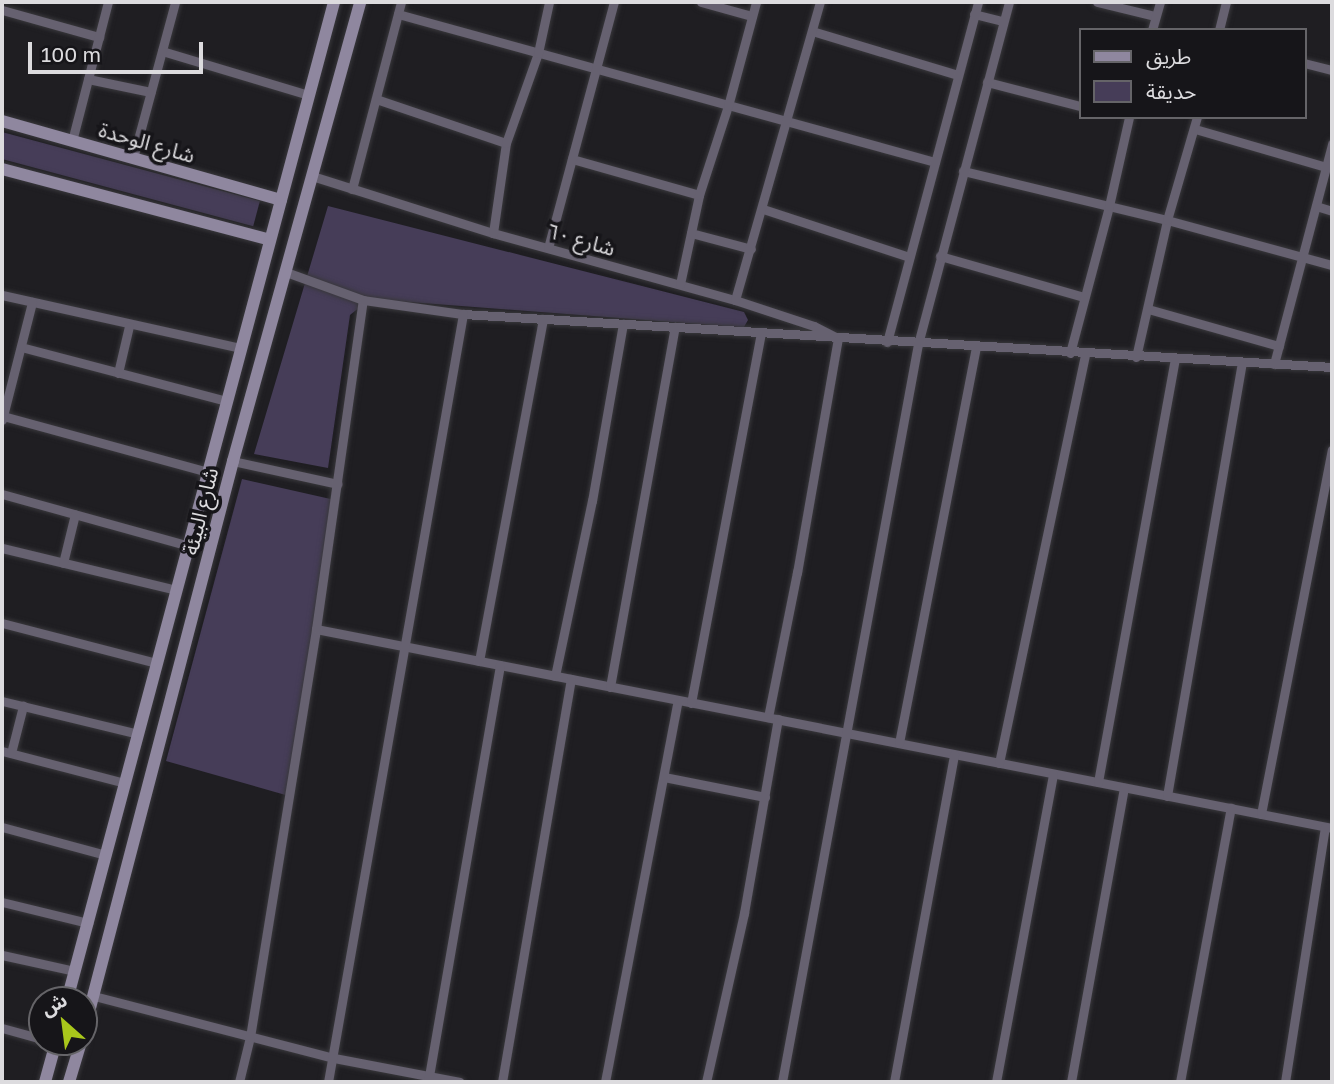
<!DOCTYPE html>
<html>
<head>
<meta charset="utf-8">
<style>
	body { margin:0 }
	#map { position:relative; width:1334px; height:1084px; overflow:hidden; background:#1f1e22; font-family:"Golos Text","Noto Sans Arabic",sans-serif }
	div>[style] { position:absolute }
	.green>* { inset:0; background:#463d58; transform-origin:0 0 }
	.roads { filter:drop-shadow(0 0 2px #39383c) drop-shadow(0 0 2px #39383c) }
	.street>* { height:9px; margin:-4.5px; padding:0 4.5px; transform-origin:4.5px; border-radius:4.5px; background:#666170 }
	.secondary>* { height:12px; margin:-6px; padding:0 6px; transform-origin:6px; border-radius:6px; background:#8f879f }
	span { translate:-50% -50%; white-space:nowrap; text-align:center; line-height:1.15; -webkit-text-stroke:7px #161519; paint-order:stroke }
	.street-label { font-size:21px; color:#dcdbde }
	.frame { position:absolute; inset:0; border:4px solid #dcdbde; pointer-events:none }
	.legend { position:absolute; left:1079px; top:28px; width:228px; height:91px; box-sizing:border-box; background:#161519; border:2px solid #656468; margin:0; padding:9px 12px; list-style:none; font-size:21px; color:#dcdbde }
	.legend li { display:flex; align-items:center; gap:14px; height:35px }
	.legend b { width:35px; border:2px solid #656468 }
	.north { position:absolute; left:28px; top:986px; width:70px; height:70px; box-sizing:border-box; background:#161519; border:2px solid #656468; border-radius:50%; rotate:332deg; font-size:19px; font-weight:700; line-height:28px; text-align:center; color:#dcdbde }
	.north::after { content:''; display:block; margin:auto; width:24px; height:32px; background:#a9c71b; clip-path:polygon(50% 0,100% 100%,50% 72%,0 100%) }
	.scale { position:absolute; left:28px; top:42px; width:175px; height:32px; box-sizing:border-box; border:4px solid #dcdbde; border-top:0; padding-left:9px; font-size:21px; line-height:24px; white-space:nowrap; color:#dcdbde; -webkit-text-stroke:5px #161519; paint-order:stroke }
</style>
</head>
<body>
<div id="map">
	<div class="green">
		<div style="left:2px;top:132px;width:267px;height:26px;rotate:15deg"></div>
		<div style="clip-path:polygon(328px 206px,744px 312px,748px 320px,744px 327px,737px 327px,370px 299px,350px 315px,328px 468px,254px 454px)"></div>
		<div style="clip-path:polygon(242px 479px,335px 500px,289px 796px,166px 761px)"></div>
	</div>
	<div class="roads">
		<div class="street">
			<div style="left:701px;top:2px;width:53px;rotate:15.4deg"></div>
			<div style="left:1097px;top:2px;width:60px;rotate:13.6deg"></div>
			<div style="left:2px;top:10px;width:101px;rotate:15.6deg"></div>
			<div style="left:398px;top:14px;width:557px;rotate:15.41deg"></div>
			<div style="left:974px;top:14px;width:30px;rotate:14deg"></div>
			<div style="left:1152px;top:30px;width:29px;rotate:-74deg"></div>
			<div style="left:1219px;top:30px;width:29px;rotate:-76deg"></div>
			<div style="left:812px;top:31px;width:152px;rotate:16.8deg"></div>
			<div style="left:162px;top:51px;width:153px;rotate:16.7deg"></div>
			<div style="left:1304px;top:63px;width:29px;rotate:14deg"></div>
			<div style="left:88px;top:79px;width:64px;rotate:11.7deg"></div>
			<div style="left:987px;top:82px;width:96px;rotate:14.5deg"></div>
			<div style="left:376px;top:99px;width:137px;rotate:18.7deg"></div>
			<div style="left:1195px;top:129px;width:136px;rotate:16.2deg"></div>
			<div style="left:72px;top:141px;width:144px;rotate:-75.5deg"></div>
			<div style="left:133px;top:158px;width:162px;rotate:-74.9deg"></div>
			<div style="left:572px;top:159px;width:132px;rotate:15.8deg"></div>
			<div style="left:963px;top:171px;width:210px;rotate:13.5deg"></div>
			<div style="left:1167px;top:220px;width:171px;rotate:15.3deg"></div>
			<div style="left:312px;top:176px;width:190px;rotate:17.5deg"></div>
			<div style="left:493px;top:233px;width:251px;rotate:15.5deg"></div>
			<div style="left:735px;top:300px;width:83px;rotate:18.2deg"></div>
			<div style="left:814px;top:326px;width:27px;rotate:27deg"></div>
			<div style="left:838px;top:338px;width:238px;rotate:99.9deg"></div>
			<div style="left:797px;top:572px;width:148px;rotate:101.3deg"></div>
			<div style="left:352px;top:189px;width:193px;rotate:-75.3deg"></div>
			<div style="left:1316px;top:206px;width:17px;rotate:17deg"></div>
			<div style="left:763px;top:209px;width:154px;rotate:18.2deg"></div>
			<div style="left:493px;top:233px;width:91px;rotate:-81.8deg"></div>
			<div style="left:506px;top:143px;width:96px;rotate:-70.4deg"></div>
			<div style="left:538px;top:53px;width:52px;rotate:-77.8deg"></div>
			<div style="left:691px;top:233px;width:62px;rotate:14.9deg"></div>
			<div style="left:548px;top:248px;width:255px;rotate:-75deg"></div>
			<div style="left:940px;top:256px;width:150px;rotate:15.9deg"></div>
			<div style="left:286px;top:272px;width:82px;rotate:20deg"></div>
			<div style="left:680px;top:284px;width:91px;rotate:-77.9deg"></div>
			<div style="left:699px;top:195px;width:94px;rotate:-72deg"></div>
			<div style="left:728px;top:106px;width:108px;rotate:-74.9deg"></div>
			<div style="left:2px;top:295px;width:245px;rotate:12.5deg"></div>
			<div style="left:735px;top:300px;width:310px;rotate:-74.1deg"></div>
			<div style="left:1148px;top:309px;width:136px;rotate:15.8deg"></div>
			<div style="left:887px;top:342px;width:352px;rotate:-75deg"></div>
			<div style="left:21px;top:347px;width:213px;rotate:14.7deg"></div>
			<div style="left:1070px;top:353px;width:152px;rotate:-75.1deg"></div>
			<div style="left:1109px;top:206px;width:91px;rotate:-77.3deg"></div>
			<div style="left:1136px;top:357px;width:140px;rotate:-77.2deg"></div>
			<div style="left:1167px;top:220px;width:107px;rotate:-73.8deg"></div>
			<div style="left:1274px;top:364px;width:228px;rotate:-75.2deg"></div>
			<div style="left:118px;top:373px;width:48px;rotate:-76.8deg"></div>
			<div style="left:3px;top:416px;width:213px;rotate:15.3deg"></div>
			<div style="left:2px;top:420px;width:122px;rotate:-75.7deg"></div>
			<div style="left:233px;top:461px;width:107px;rotate:12.4deg"></div>
			<div style="left:2px;top:494px;width:194px;rotate:15.5deg"></div>
			<div style="left:2px;top:548px;width:180px;rotate:13.5deg"></div>
			<div style="left:63px;top:563px;width:50px;rotate:-76.2deg"></div>
			<div style="left:2px;top:623px;width:160px;rotate:14.5deg"></div>
			<div style="left:316px;top:629px;width:1035px;rotate:11.08deg"></div>
			<div style="left:479px;top:661px;width:348px;rotate:-79.4deg"></div>
			<div style="left:555px;top:676px;width:179px;rotate:-78.1deg"></div>
			<div style="left:592px;top:501px;width:180px;rotate:-80.1deg"></div>
			<div style="left:610px;top:687px;width:366px;rotate:-79.8deg"></div>
			<div style="left:2px;top:701px;width:140px;rotate:13.6deg"></div>
			<div style="left:691px;top:703px;width:377px;rotate:-79.3deg"></div>
			<div style="left:899px;top:743px;width:402px;rotate:-79deg"></div>
			<div style="left:2px;top:751px;width:127px;rotate:14.6deg"></div>
			<div style="left:11px;top:753px;width:49px;rotate:-75.7deg"></div>
			<div style="left:999px;top:763px;width:418px;rotate:-78.1deg"></div>
			<div style="left:664px;top:777px;width:103px;rotate:11.2deg"></div>
			<div style="left:1098px;top:782px;width:430px;rotate:-79.7deg"></div>
			<div style="left:1167px;top:796px;width:439px;rotate:-80.2deg"></div>
			<div style="left:1261px;top:814px;width:371px;rotate:-79deg"></div>
			<div style="left:2px;top:827px;width:108px;rotate:15.1deg"></div>
			<div style="left:2px;top:902px;width:89px;rotate:13.7deg"></div>
			<div style="left:2px;top:955px;width:75px;rotate:12.4deg"></div>
			<div style="left:94px;top:996px;width:248px;rotate:14.5deg"></div>
			<div style="left:334px;top:1058px;width:128px;rotate:10.8deg"></div>
			<div style="left:2px;top:1028px;width:41px;rotate:15.4deg"></div>
			<div style="left:239px;top:1082px;width:46px;rotate:-76.3deg"></div>
			<div style="left:250px;top:1037px;width:413px;rotate:-80.8deg"></div>
			<div style="left:316px;top:629px;width:332px;rotate:-81.9deg"></div>
			<div style="left:363px;top:300px;width:101px;rotate:8deg"></div>
			<div style="left:463px;top:314px;width:871px;rotate:3.49deg"></div>
			<div style="left:328px;top:1082px;width:780px;rotate:-80.03deg"></div>
			<div style="left:428px;top:1082px;width:423px;rotate:-80.2deg"></div>
			<div style="left:502px;top:1082px;width:409px;rotate:-80.3deg"></div>
			<div style="left:605px;top:1082px;width:388px;rotate:-79.2deg"></div>
			<div style="left:706px;top:1082px;width:173px;rotate:-77.3deg"></div>
			<div style="left:744px;top:913px;width:197px;rotate:-80.1deg"></div>
			<div style="left:782px;top:1082px;width:750px;rotate:-79.56deg"></div>
			<div style="left:918px;top:344px;width:354px;rotate:-75.1deg"></div>
			<div style="left:894px;top:1082px;width:333px;rotate:-79.6deg"></div>
			<div style="left:996px;top:1082px;width:313px;rotate:-79.5deg"></div>
			<div style="left:1071px;top:1082px;width:299px;rotate:-79.8deg"></div>
			<div style="left:1180px;top:1082px;width:279px;rotate:-79.5deg"></div>
			<div style="left:1285px;top:1082px;width:258px;rotate:-81.1deg"></div>
		</div>
		<div class="secondary">
			<div style="left:2px;top:121px;width:290px;rotate:15.8deg"></div>
			<div style="left:2px;top:169px;width:277px;rotate:14.8deg"></div>
			<div style="left:67px;top:1000px;width:1033px;rotate:-75.02deg"></div>
			<div style="left:84px;top:1031px;width:589px;rotate:-75.35deg"></div>
			<div style="left:233px;top:461px;width:476px;rotate:-74.5deg"></div>
			<div style="left:45px;top:1082px;width:41px;rotate:-74.6deg"></div>
			<div style="left:69px;top:1082px;width:42px;rotate:-73.3deg"></div>
		</div>
	</div>
	<div class="street-label">
		<span style="left:147px;top:142px;rotate:16deg">شارع الوحدة</span>
		<span style="left:581px;top:239px;rotate:16deg">شارع ٦٠</span>
		<span style="left:200px;top:511px;rotate:-76deg">شارع البيئة</span>
	</div>
	<div class="frame"></div>
	<ul class="legend">
	<li><b style="height:9px;background:#8f879f"></b>طريق</li>
	<li><b style="height:19px;background:#463d58"></b>حديقة</li>
	</ul>
	<div class="north">ش</div>
	<div class="scale">100 m</div>
</div>
</body>
</html>
